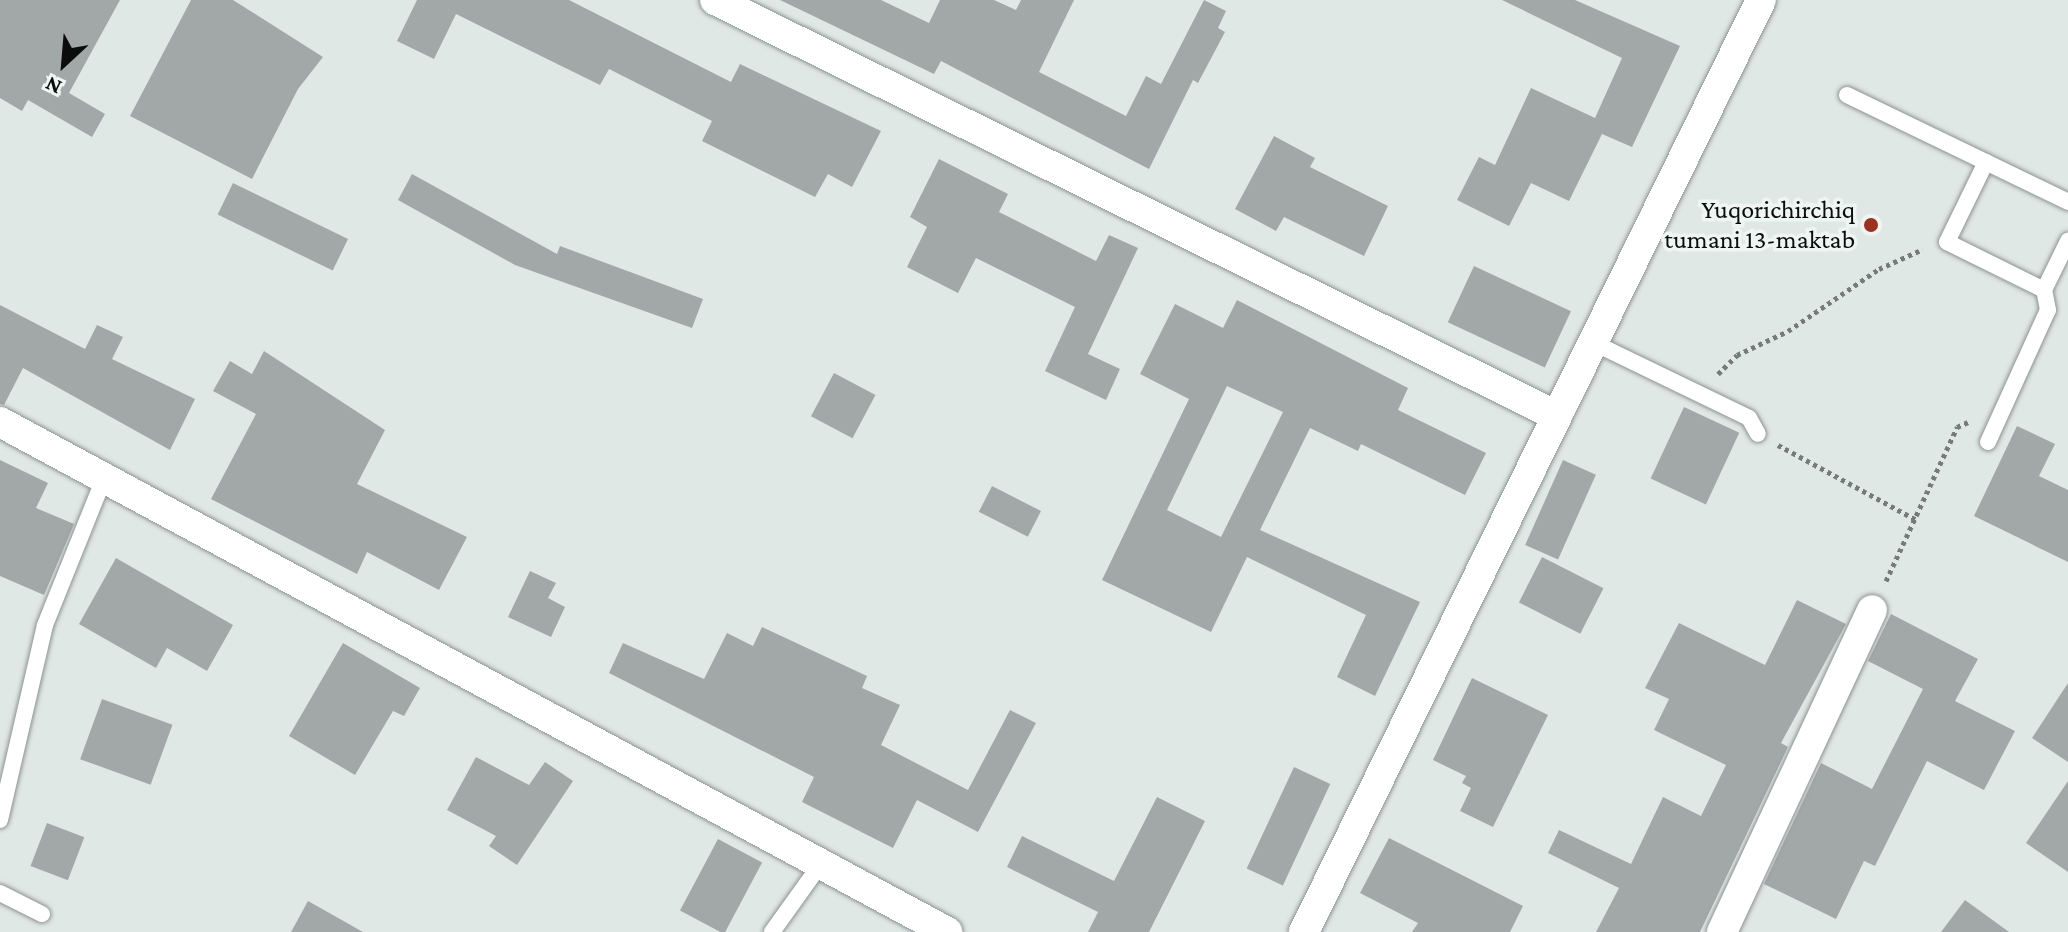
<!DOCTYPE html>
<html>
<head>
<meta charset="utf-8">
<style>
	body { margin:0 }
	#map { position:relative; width:2068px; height:932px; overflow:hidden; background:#e0e8e6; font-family:"Crimson Pro",serif }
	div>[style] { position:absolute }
	.building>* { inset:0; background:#a2a8a7; transform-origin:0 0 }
	.path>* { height:5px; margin-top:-2.5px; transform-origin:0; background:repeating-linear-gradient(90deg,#767b7a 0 4px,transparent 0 8px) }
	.roads { filter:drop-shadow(0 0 2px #8c9392) drop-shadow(0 0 2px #8c9392) }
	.service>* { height:16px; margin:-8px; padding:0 8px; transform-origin:8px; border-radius:8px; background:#fff }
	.minor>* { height:30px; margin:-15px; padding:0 15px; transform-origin:15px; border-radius:15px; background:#fff }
	.dots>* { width:22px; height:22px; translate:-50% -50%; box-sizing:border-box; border:4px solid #eef5f3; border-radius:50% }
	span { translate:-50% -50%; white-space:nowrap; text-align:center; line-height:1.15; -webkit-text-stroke:7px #eef5f3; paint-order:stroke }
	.poi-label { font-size:26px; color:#0b0d0d }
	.right { translate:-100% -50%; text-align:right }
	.north { position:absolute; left:24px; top:24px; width:80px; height:80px; -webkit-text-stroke:6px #eef5f3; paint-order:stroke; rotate:206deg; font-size:22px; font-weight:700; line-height:32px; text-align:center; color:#0b0d0d }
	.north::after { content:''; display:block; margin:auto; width:28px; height:36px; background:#0b0d0d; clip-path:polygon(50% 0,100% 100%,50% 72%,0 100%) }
</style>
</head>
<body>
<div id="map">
	<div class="building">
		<div style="clip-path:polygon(0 0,120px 0,69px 93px,105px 114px,92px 137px,28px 100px,22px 111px,0 98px)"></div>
		<div style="clip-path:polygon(191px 0,233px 0,323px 57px,298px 89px,252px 179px,130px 116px)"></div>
		<div style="clip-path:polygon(417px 0,569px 0,731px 82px,740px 64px,881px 131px,852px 187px,828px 174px,815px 197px,702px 141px,712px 121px,609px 69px,600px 85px,456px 14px,434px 59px,397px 41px)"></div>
		<div style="clip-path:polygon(780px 0,881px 0,929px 23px,940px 0,994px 0,1016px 10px,1021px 0,1074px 0,1039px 72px,1126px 116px,1146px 76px,1161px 84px,1204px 0,1226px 11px,1218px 28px,1225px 32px,1198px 83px,1193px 80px,1149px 169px,941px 61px,934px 74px)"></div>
		<div style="clip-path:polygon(1502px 0,1575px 0,1680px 46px,1632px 147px,1602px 134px,1569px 201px,1531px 183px,1509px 226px,1457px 200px,1479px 157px,1495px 165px,1531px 88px,1595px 118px,1622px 58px)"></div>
		<div style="clip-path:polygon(1274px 136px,1315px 158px,1310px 167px,1388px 206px,1364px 256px,1284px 217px,1276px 231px,1235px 209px)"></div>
		<div style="clip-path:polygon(939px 159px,1008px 194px,999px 212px,1096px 261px,1109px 235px,1138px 248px,1088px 354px,1120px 369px,1106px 400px,1045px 371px,1075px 307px,976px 258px,958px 293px,907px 267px,927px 227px,910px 217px)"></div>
		<div style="clip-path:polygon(412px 174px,557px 254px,560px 246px,703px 299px,692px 328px,515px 265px,398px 200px)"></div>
		<div style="left:233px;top:183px;width:128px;height:35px;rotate:26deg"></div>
		<div style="left:1474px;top:266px;width:107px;height:62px;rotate:25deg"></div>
		<div style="clip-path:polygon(evenodd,1237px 300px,1408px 388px,1398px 410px,1486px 453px,1465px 495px,1361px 444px,1358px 451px,1310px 428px,1260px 530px,1420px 602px,1375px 696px,1337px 677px,1366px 615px,1247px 557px,1211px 632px,1102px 580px,1189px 399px,1140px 374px,1175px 304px,1223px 328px,1237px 300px,1227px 386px,1283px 412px,1221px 537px,1167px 510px,1227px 386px)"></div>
		<div style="clip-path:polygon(0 305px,85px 349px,97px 325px,123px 337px,112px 359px,195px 399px,170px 450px,23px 368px,4px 405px,0 404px)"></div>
		<div style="clip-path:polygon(264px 351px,385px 430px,357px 484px,467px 537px,439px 590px,367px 552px,357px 574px,211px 499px,256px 414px,213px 391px,230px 361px,252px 374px)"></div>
		<div style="left:834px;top:373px;width:47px;height:49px;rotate:28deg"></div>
		<div style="left:1684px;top:407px;width:61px;height:79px;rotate:25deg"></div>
		<div style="clip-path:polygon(2017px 426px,2055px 444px,2039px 476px,2068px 490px,2068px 562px,1974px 516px)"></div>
		<div style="clip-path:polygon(0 460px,48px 483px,36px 508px,74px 524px,44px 595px,0 576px)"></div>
		<div style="left:1563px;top:460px;width:36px;height:93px;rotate:24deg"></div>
		<div style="left:992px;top:486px;width:55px;height:29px;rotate:27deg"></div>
		<div style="left:1542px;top:557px;width:69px;height:51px;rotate:27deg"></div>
		<div style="clip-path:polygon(116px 558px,233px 625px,207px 671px,167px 648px,156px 668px,79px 624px)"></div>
		<div style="clip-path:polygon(530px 571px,556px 583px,548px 598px,565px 607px,551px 637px,508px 617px)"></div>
		<div style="clip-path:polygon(1797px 600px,1846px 624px,1781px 743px,1788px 747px,1700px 932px,1596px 932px,1619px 888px,1548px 853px,1559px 830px,1631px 864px,1663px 797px,1701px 816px,1726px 765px,1654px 730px,1669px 699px,1645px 688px,1679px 623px,1765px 665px)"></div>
		<div style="clip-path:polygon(1891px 614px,1978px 659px,1955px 701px,2015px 731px,1984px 790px,1927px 761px,1875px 866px,1864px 861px,1836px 919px,1764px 884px,1821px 763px,1872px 789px,1923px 689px,1868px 661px)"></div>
		<div style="clip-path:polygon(762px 627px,867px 676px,862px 688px,900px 705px,881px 745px,968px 790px,1010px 710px,1036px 723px,978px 832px,917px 800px,893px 848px,802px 802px,814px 777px,609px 673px,623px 643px,704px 679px,727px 633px,753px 646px)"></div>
		<div style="clip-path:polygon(343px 643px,420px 688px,404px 716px,393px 711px,355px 775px,289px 736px)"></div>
		<div style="clip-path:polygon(1472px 678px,1548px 715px,1493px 827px,1460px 811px,1471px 788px,1462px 783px,1466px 776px,1433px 760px)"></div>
		<div style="clip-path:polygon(2068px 683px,2068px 762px,2032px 738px)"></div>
		<div style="left:102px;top:699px;width:75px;height:64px;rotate:20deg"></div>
		<div style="clip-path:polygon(476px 757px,529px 785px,545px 762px,573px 781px,517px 865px,489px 846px,496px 836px,447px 810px)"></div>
		<div style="left:1294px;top:767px;width:40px;height:112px;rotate:25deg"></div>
		<div style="clip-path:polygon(2068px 781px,2068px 872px,2026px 843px)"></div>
		<div style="clip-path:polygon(1157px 797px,1205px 821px,1149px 932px,1088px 932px,1098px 912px,1007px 867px,1022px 836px,1114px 881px)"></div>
		<div style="left:47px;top:823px;width:40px;height:46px;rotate:21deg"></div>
		<div style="clip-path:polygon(1389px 838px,1523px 906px,1510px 932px,1412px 932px,1418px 923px,1360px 893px)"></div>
		<div style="left:718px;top:839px;width:50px;height:81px;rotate:28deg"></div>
		<div style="clip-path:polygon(1965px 900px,2009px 932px,1941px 932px)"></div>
		<div style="clip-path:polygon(308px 901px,363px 932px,291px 932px)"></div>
	</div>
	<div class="path">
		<div style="left:1718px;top:374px;width:27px;rotate:-45deg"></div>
		<div style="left:1737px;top:355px;width:56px;rotate:-25.2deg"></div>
		<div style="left:1788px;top:331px;width:110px;rotate:-34.3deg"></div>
		<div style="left:1879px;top:269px;width:48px;rotate:-24.4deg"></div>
		<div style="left:1778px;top:445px;width:156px;rotate:28.4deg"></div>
		<div style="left:1886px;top:581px;width:170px;rotate:-65.2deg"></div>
		<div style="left:1957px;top:427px;width:12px;rotate:-24deg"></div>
	</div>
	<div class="roads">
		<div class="service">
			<div style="left:1847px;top:95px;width:246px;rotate:25.8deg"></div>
			<div style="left:1986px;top:162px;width:89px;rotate:116deg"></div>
			<div style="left:1947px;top:242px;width:108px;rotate:26.3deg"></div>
			<div style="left:2044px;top:290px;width:55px;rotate:-63.9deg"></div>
			<div style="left:1592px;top:342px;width:174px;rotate:25.8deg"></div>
			<div style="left:1749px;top:418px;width:18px;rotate:61deg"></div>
			<div style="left:1988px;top:442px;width:145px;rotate:-65.6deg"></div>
			<div style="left:2048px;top:310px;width:20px;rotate:-101deg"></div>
			<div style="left:0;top:820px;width:200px;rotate:-77deg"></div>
			<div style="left:45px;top:625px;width:158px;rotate:-68.1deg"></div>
			<div style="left:0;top:893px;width:47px;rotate:26.6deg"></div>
			<div style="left:772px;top:932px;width:82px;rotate:-54.4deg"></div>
		</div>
		<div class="minor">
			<div style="left:715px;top:0;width:937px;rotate:26.29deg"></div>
			<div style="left:0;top:422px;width:1076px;rotate:28.3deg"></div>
			<div style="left:1304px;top:932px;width:1038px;rotate:-63.88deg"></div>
			<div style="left:1722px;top:932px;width:355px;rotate:-65deg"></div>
		</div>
	</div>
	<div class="dots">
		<div style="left:1871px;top:225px;background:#9b311f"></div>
	</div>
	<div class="poi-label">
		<span class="right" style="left:1855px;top:225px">Yuqorichirchiq<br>tumani 13-maktab</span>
	</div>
	<div class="north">N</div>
</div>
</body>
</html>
